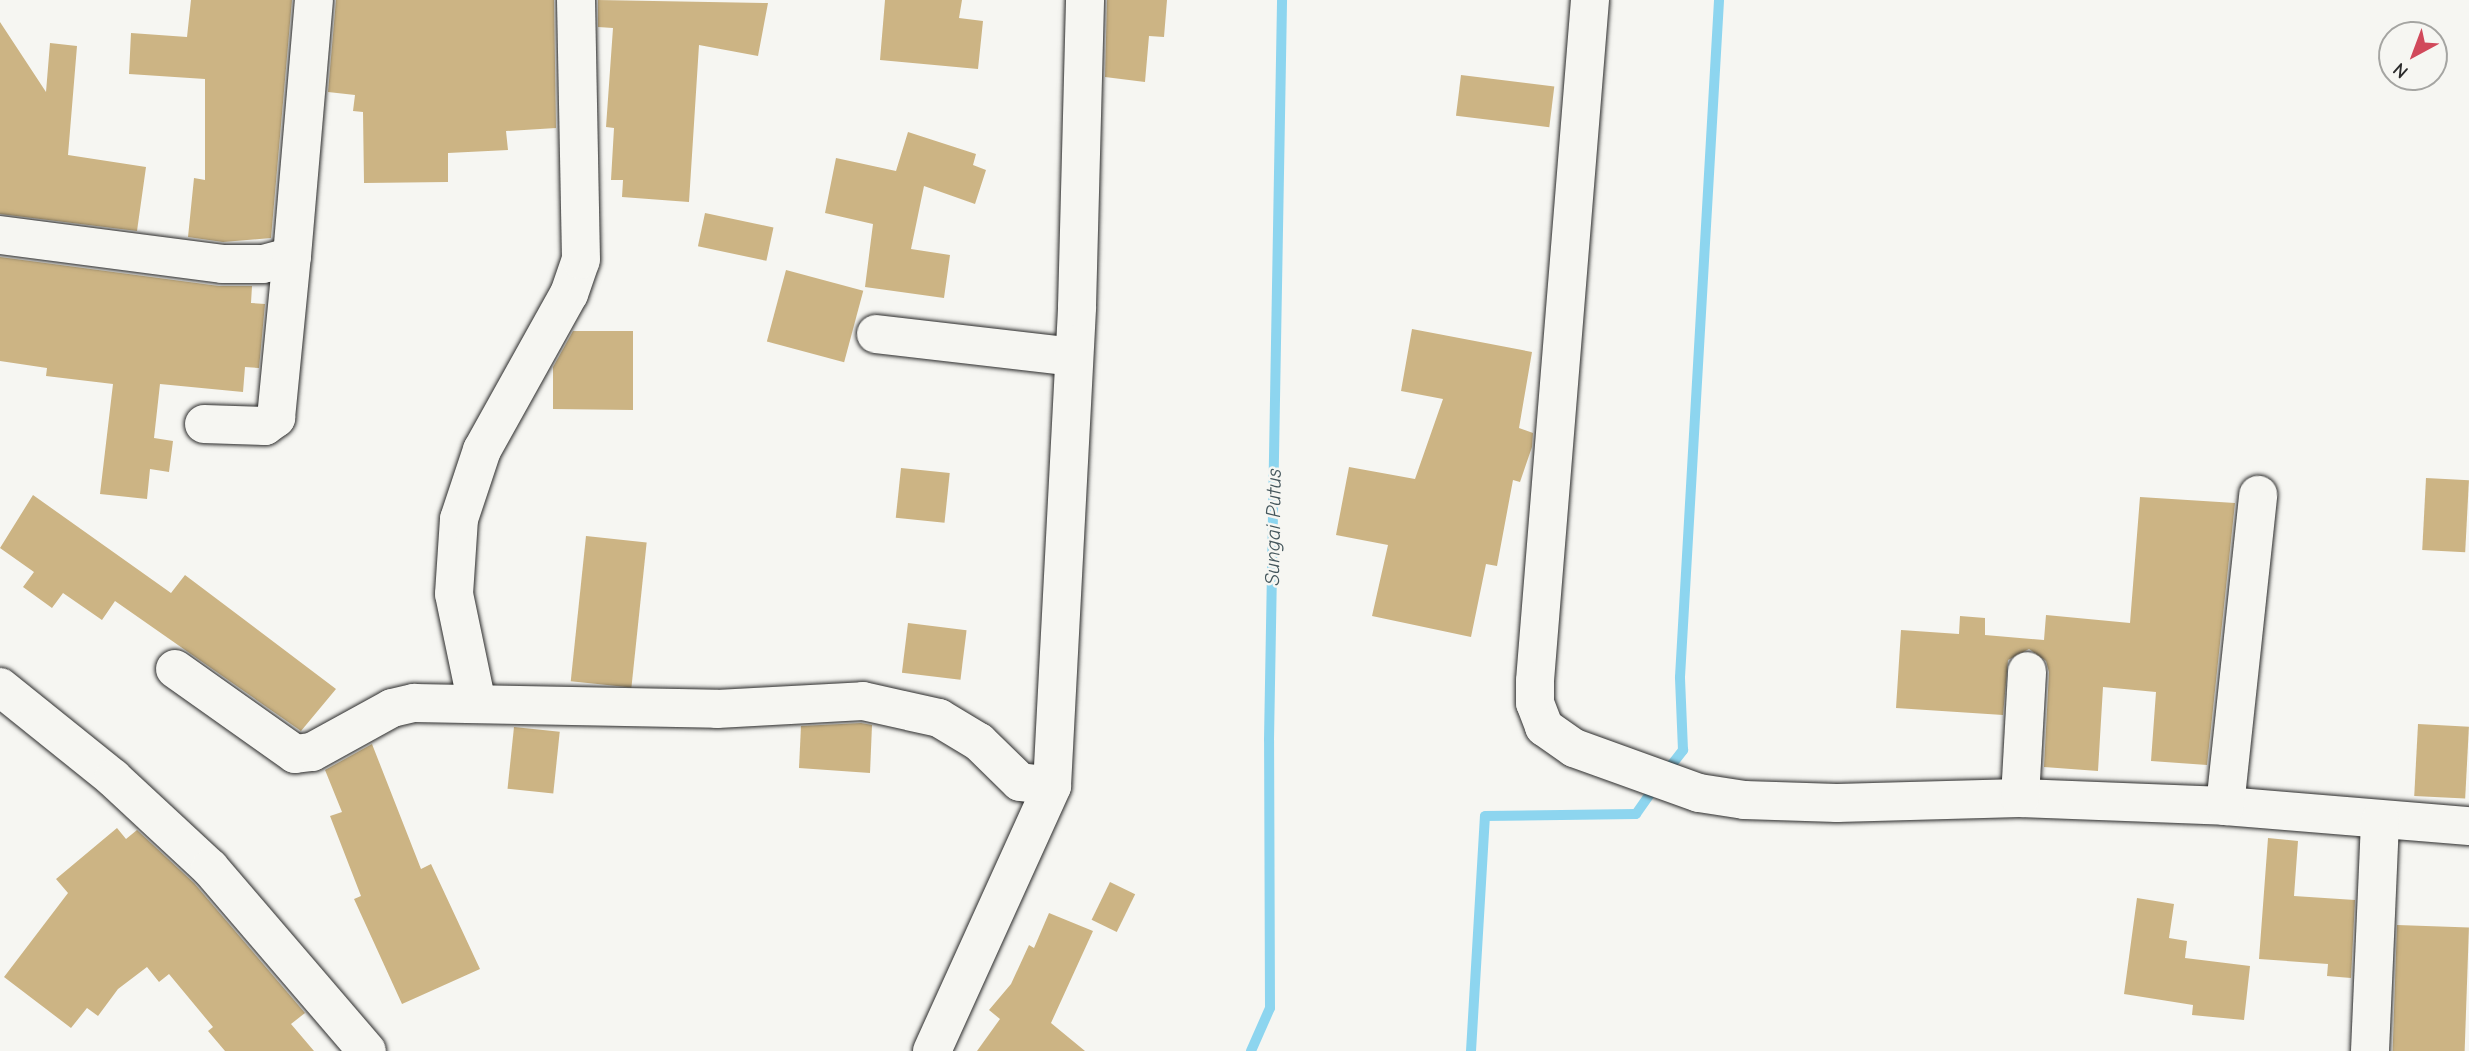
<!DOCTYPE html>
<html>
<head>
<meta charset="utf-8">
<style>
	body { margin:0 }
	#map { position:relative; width:2469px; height:1051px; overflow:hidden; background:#f6f6f2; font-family:"Comic Neue",sans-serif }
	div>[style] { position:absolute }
	.stream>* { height:10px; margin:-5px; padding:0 5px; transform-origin:5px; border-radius:5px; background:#8dd5ef }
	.building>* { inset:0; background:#ccb484; transform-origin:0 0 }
	.roads { filter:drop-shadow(0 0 2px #2b2b2b) drop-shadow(0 0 2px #2b2b2b) }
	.minor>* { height:38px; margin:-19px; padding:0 19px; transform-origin:19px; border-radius:19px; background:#f6f6f2 }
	span { translate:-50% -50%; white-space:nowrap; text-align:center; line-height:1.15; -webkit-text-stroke:5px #f6f6f2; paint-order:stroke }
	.water-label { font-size:21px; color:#44565c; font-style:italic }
	.north { position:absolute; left:2378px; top:21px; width:70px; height:70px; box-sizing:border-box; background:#f6f6f2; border:2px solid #a5a5a2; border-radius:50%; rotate:221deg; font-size:19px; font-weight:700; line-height:28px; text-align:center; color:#2b2b2b }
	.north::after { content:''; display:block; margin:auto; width:24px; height:32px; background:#d1495b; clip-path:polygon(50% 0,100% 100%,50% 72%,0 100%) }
</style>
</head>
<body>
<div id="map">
	<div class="stream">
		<div style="left:1666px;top:772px;width:28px;rotate:-52deg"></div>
		<div style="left:1683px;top:750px;width:73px;rotate:-92.4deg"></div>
		<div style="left:1680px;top:677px;width:678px;rotate:-86.7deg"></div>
		<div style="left:1251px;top:1051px;width:47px;rotate:-66.2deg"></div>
		<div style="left:1270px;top:1008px;width:268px;rotate:-90.2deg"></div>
		<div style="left:1269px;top:740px;width:740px;rotate:-88.99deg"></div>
		<div style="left:1471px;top:1051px;width:235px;rotate:-86.6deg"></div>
		<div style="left:1485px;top:816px;width:151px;rotate:-0.8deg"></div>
		<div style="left:1636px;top:814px;width:33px;rotate:-55deg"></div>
	</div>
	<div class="building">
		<div style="clip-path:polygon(191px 0,292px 0,271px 238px,223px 242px,188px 237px,194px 178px,205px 180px,205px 79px,129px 74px,131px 33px,187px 37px)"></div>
		<div style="clip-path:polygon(336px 0,554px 0,556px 128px,506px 131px,508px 150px,448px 153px,448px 182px,364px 183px,363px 112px,353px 111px,355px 95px,328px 92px)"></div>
		<div style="clip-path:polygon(598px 0,768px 3px,758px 56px,699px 45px,689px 202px,622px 197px,623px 180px,611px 180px,614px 128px,606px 127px,613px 28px,598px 27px)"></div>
		<div style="clip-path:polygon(885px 0,962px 0,959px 18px,983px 21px,978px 69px,880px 60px)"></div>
		<div style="clip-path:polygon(1107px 0,1167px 0,1164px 37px,1149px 36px,1145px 82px,1105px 77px)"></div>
		<div style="clip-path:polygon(0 22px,46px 92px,50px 43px,77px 46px,68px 155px,146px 167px,137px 231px,0 214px)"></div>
		<div style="left:1461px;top:75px;width:94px;height:41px;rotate:7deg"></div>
		<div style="clip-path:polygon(908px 132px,976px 154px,973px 165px,986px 170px,975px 204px,924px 186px,911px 249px,950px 255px,944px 298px,865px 287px,873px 224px,825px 213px,836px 158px,896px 171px)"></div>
		<div style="left:705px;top:213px;width:70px;height:34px;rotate:12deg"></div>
		<div style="clip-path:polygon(0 257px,219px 286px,252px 286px,251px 303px,265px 304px,259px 368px,245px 367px,243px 392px,160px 384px,154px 438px,173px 441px,169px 472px,150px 469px,147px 499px,100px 494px,113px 384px,46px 376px,47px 368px,0 361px)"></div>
		<div style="left:786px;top:270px;width:80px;height:74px;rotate:15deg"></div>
		<div style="clip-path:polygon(1412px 329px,1532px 352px,1519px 428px,1533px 433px,1532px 447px,1520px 482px,1513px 480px,1497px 566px,1486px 564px,1471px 637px,1372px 616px,1388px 545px,1336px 535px,1349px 467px,1415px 479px,1443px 399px,1401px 391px)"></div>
		<div style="clip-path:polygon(573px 331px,633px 331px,633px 410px,553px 409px,553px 367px)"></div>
		<div style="left:901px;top:468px;width:49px;height:50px;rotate:6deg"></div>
		<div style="left:2426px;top:478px;width:43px;height:72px;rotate:3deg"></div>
		<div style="clip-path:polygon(33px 495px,171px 593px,185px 575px,336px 689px,301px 731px,115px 601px,102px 620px,63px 593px,52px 608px,23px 587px,34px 572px,0 548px)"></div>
		<div style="clip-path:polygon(2140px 497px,2235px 503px,2207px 765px,2151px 761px,2156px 692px,2103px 687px,2098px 771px,2044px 767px,2049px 672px,2046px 661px,2029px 649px,2008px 660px,2003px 715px,1896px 708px,1901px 630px,1959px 634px,1960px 616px,1985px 618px,1985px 635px,2044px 640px,2046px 615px,2130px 623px)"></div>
		<div style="left:586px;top:536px;width:61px;height:146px;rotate:6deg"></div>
		<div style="left:908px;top:623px;width:59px;height:50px;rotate:7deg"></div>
		<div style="clip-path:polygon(861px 723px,872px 725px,870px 773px,799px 768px,801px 726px)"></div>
		<div style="left:2418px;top:724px;width:51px;height:72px;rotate:3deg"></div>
		<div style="left:514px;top:727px;width:46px;height:62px;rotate:6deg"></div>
		<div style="clip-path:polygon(372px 744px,421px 869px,431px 864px,480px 969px,402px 1004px,354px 899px,361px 896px,330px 816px,342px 812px,325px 770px)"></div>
		<div style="clip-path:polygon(117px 828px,126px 839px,137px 830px,194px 883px,305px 1013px,291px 1024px,314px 1051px,225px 1051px,208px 1031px,213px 1027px,169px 974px,159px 982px,147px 967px,118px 989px,98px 1016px,87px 1008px,71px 1028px,4px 977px,68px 893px,56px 879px)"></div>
		<div style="clip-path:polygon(2268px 838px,2298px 841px,2294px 896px,2355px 900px,2351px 978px,2327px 976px,2328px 964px,2259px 959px)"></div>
		<div style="left:1110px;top:882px;width:28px;height:42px;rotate:26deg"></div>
		<div style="clip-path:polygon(2137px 898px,2174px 904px,2169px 938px,2187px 941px,2185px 958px,2250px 966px,2244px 1020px,2192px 1015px,2193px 1005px,2124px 994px)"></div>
		<div style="clip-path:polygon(1049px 913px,1093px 931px,1051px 1023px,1085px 1051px,977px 1051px,1000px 1019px,989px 1010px,1011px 984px,1029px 945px,1034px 948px)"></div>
		<div style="left:2397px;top:925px;width:72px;height:126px;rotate:2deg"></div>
	</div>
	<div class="roads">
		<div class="minor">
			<div style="left:1590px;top:0;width:683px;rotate:94.62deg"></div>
			<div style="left:1535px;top:681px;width:22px;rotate:90deg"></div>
			<div style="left:1535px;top:703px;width:26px;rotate:69deg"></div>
			<div style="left:1544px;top:727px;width:37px;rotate:35deg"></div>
			<div style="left:1574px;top:748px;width:133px;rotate:19.8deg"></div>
			<div style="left:1699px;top:793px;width:46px;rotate:8.8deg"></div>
			<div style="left:1744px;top:800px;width:93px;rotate:1.8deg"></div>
			<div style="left:1837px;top:803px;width:183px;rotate:-1.6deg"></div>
			<div style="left:2020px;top:798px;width:205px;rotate:2.2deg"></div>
			<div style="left:2225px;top:806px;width:245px;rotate:4.7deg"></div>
			<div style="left:0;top:235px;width:224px;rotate:7.4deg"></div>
			<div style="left:222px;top:264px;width:41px"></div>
			<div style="left:263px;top:264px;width:30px;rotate:-15deg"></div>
			<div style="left:292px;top:256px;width:257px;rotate:-85.1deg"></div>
			<div style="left:876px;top:334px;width:199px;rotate:6.6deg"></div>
			<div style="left:204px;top:424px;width:61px;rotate:1.9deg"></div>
			<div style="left:265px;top:426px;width:14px;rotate:-36deg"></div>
			<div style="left:276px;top:418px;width:163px;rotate:-84.4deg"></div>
			<div style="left:175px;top:669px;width:147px;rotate:35.3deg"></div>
			<div style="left:295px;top:754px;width:17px;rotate:-7deg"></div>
			<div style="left:312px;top:752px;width:91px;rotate:-28.8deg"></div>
			<div style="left:392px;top:708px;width:23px;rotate:-13deg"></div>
			<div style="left:414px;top:703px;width:303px;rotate:1.1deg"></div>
			<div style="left:717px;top:709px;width:146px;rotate:-3.1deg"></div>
			<div style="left:863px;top:701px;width:78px;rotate:12.6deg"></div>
			<div style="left:939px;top:718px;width:47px;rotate:31deg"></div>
			<div style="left:979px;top:742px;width:57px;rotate:44.3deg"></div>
			<div style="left:1020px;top:782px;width:32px;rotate:7deg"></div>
			<div style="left:0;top:687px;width:145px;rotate:38.8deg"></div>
			<div style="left:113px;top:778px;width:132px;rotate:42.9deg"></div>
			<div style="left:210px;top:868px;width:241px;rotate:49.4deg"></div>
			<div style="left:477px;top:704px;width:112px;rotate:-101.8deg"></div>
			<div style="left:454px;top:594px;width:75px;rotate:-86.2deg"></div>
			<div style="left:459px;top:519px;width:73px;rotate:-71.6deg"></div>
			<div style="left:482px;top:450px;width:179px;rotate:-60.9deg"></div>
			<div style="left:569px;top:294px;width:36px;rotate:-71deg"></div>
			<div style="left:581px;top:260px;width:260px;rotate:-91.1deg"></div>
			<div style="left:2020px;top:798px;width:127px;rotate:-86.8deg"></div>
			<div style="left:2225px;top:806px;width:313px;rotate:-83.9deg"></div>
			<div style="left:932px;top:1051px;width:291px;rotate:-65.6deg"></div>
			<div style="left:1052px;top:786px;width:480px;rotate:-87deg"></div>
			<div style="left:1077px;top:307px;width:307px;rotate:-88.5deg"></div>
			<div style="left:2370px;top:1051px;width:230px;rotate:-87.5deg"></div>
		</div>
	</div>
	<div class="water-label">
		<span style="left:1273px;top:527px;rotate:-89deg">Sungai Putus</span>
	</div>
	<div class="north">N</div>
</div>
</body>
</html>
